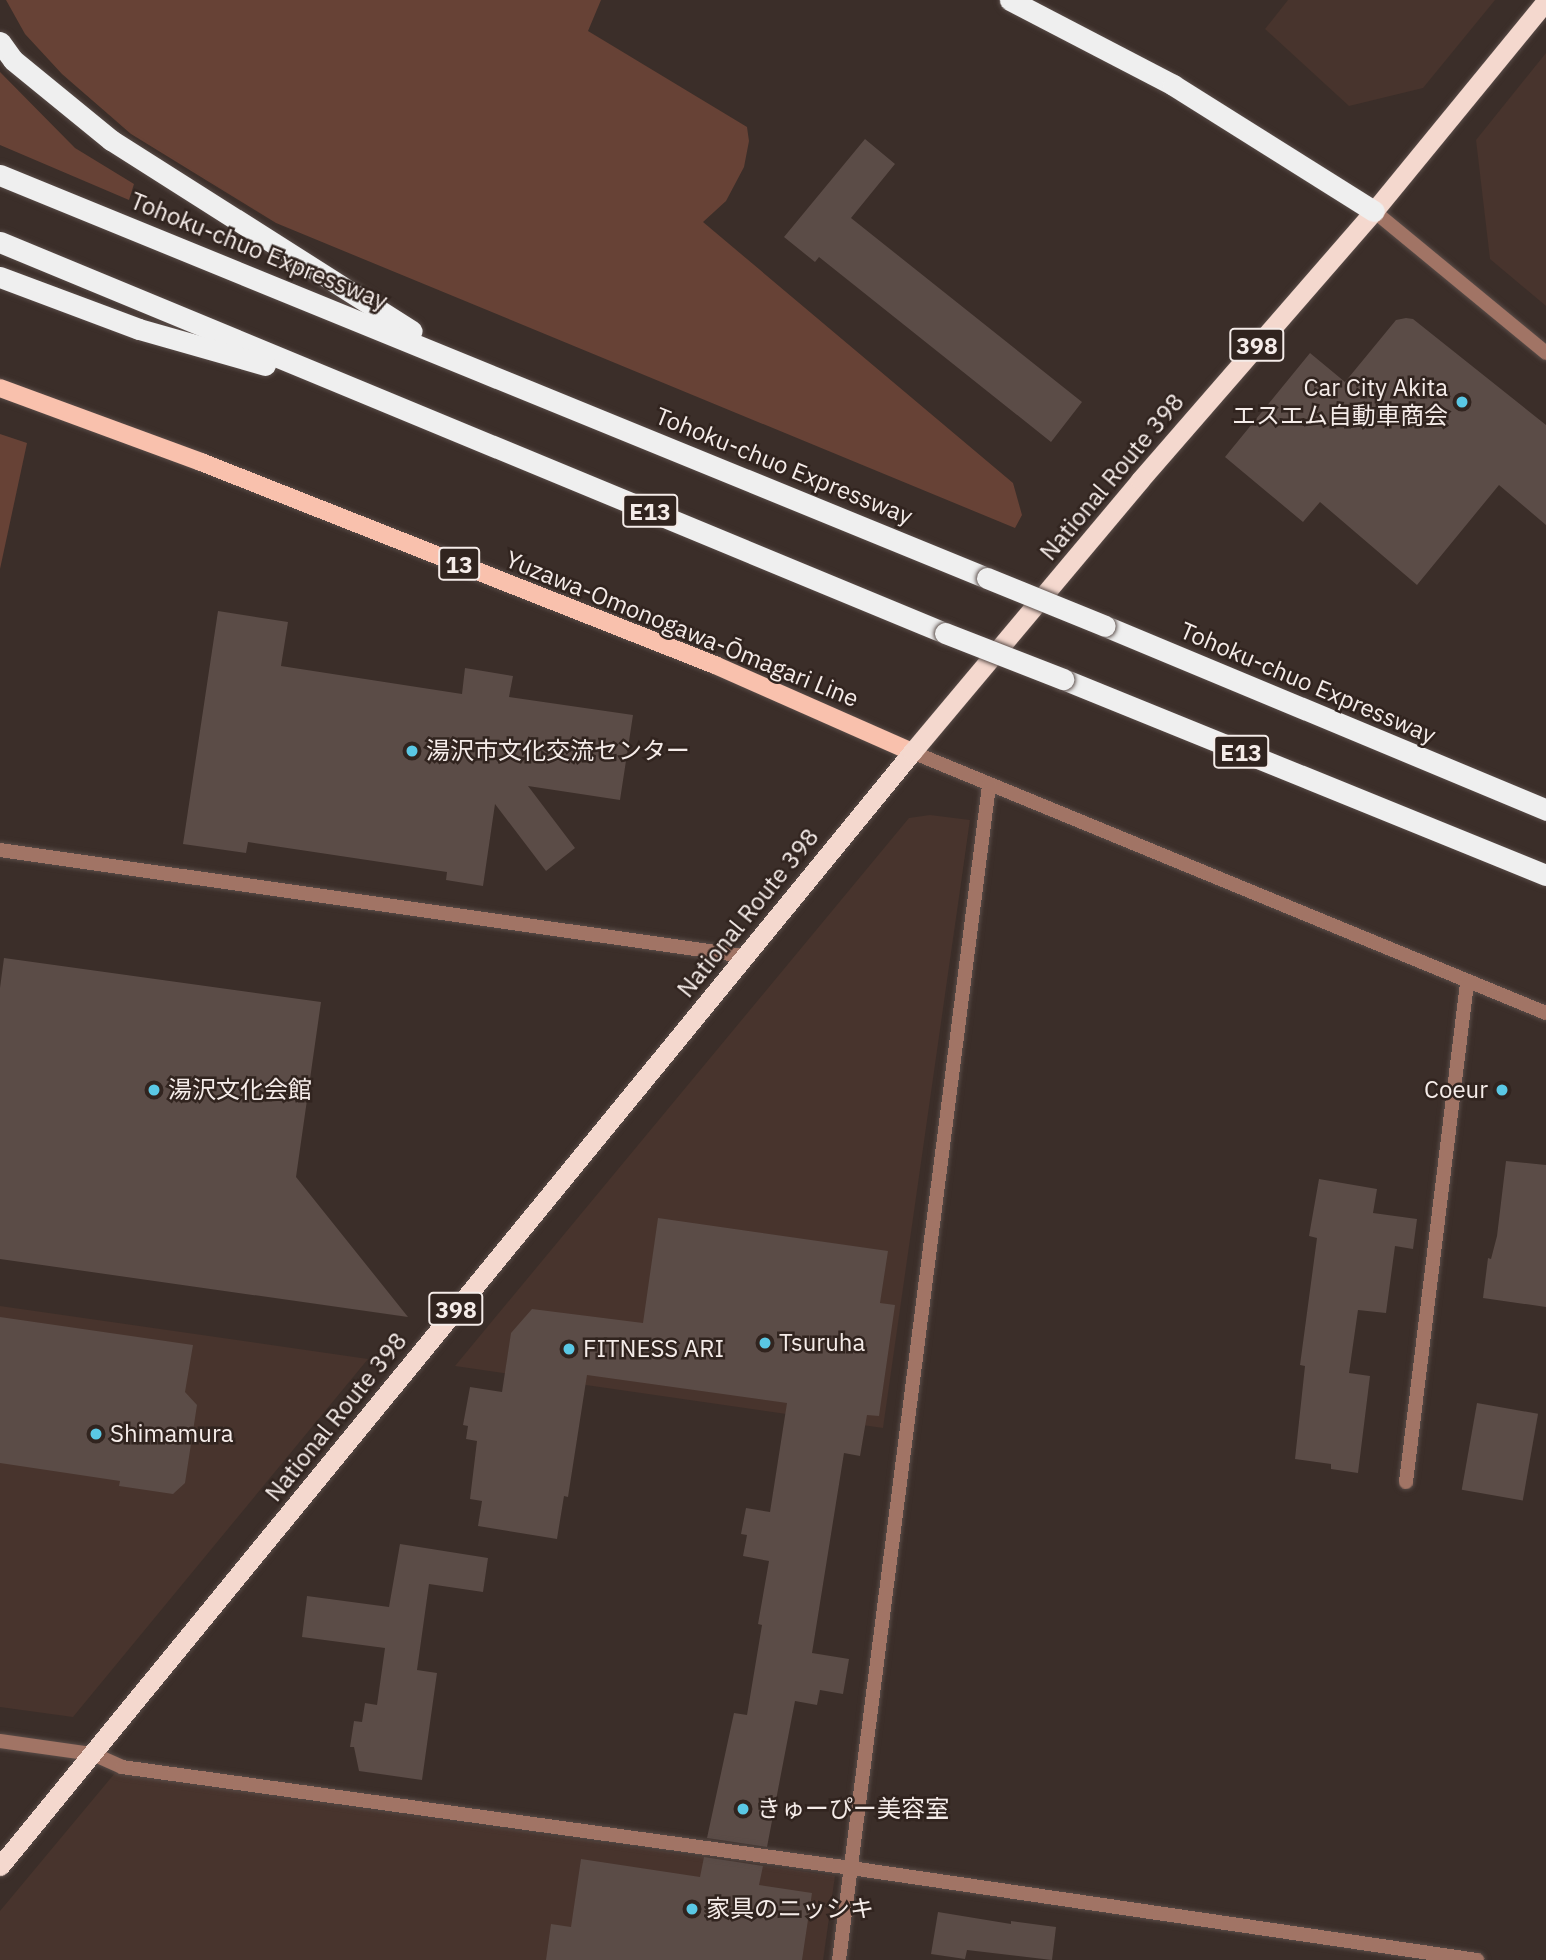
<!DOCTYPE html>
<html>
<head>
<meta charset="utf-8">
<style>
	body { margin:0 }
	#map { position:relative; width:1546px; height:1960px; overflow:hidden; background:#3b2e29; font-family:"IBM Plex Sans","Noto Sans JP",sans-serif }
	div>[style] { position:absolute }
	.built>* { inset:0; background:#48342d }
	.green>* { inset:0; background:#674236 }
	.building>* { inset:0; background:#5b4c47; transform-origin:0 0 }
	.roads { filter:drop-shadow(0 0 2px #594c48) drop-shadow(0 0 2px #594c48) }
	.minor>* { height:14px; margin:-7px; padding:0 7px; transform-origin:7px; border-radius:7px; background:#a17465 }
	.tertiary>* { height:14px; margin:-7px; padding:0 7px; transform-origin:7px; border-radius:7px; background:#a17465 }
	.primary>* { height:18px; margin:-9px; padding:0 9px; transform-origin:9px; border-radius:9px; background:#f9c1ad }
	.trunk>* { height:19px; margin:-9.5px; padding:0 9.5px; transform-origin:9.5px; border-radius:9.5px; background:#f4d8ce }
	.motorway>* { height:21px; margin:-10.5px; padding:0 10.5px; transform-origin:10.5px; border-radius:10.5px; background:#efefef }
	.bridges { filter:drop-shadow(0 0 2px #594c48) drop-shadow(0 0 2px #594c48) }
	.motorway-bridge>* { height:21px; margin:-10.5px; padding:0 10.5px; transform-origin:10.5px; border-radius:10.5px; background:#efefef }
	.dots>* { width:19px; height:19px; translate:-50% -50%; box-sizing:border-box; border:4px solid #31241f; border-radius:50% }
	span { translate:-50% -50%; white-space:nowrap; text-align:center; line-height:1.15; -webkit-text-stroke:5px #31241f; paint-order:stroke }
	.shield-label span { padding:2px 5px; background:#31241f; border:2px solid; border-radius:5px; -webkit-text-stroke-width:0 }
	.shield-label { font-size:23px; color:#f5ece9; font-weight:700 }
	.street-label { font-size:24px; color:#f5ece9 }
	.poi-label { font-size:24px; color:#f5ece9 }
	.right { translate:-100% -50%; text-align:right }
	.left { translate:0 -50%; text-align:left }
</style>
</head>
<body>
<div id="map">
	<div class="built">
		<div style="clip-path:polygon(1288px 0,1495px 0,1423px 88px,1349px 106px,1265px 29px)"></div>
		<div style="clip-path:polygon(1546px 53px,1546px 306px,1490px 259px,1476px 140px)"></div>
		<div style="clip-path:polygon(930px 815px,970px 820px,883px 1428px,455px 1366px,909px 818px)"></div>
		<div style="clip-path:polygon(0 1306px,368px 1359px,73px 1717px,0 1707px)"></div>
		<div style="clip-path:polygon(115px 1773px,835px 1876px,823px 1960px,0 1960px,0 1911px)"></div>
	</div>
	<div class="green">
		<div style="clip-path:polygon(6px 0,601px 0,588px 31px,747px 127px,749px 141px,744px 167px,726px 201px,703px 222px,1013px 483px,1022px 515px,1015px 528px,276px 223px,131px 134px,62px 74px,25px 34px)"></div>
		<div style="clip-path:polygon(0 72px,75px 148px,134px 184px,129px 200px,0 145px)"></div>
		<div style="clip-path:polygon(0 434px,27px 443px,0 569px)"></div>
	</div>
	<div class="building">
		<div style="clip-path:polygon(865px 139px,895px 164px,851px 218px,1082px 402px,1051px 442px,819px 257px,815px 262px,784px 237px)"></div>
		<div style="clip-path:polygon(1406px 318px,1413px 319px,1546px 425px,1546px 525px,1499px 485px,1417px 585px,1320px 502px,1303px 522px,1225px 457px,1310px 353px,1345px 382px,1396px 320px)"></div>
		<div style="clip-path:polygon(218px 611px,288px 622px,281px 666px,462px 694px,465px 668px,513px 676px,509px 697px,633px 715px,620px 800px,528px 786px,575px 848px,546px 871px,495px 804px,483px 886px,446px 880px,447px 872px,248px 842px,246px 853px,183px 844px)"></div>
		<div style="clip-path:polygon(4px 958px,321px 1002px,296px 1177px,408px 1317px,0 1259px,0 988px)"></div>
		<div style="clip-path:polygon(1506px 1161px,1546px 1165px,1546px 1307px,1483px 1298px,1488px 1258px,1491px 1259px,1497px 1236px)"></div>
		<div style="clip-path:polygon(1319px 1179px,1377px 1189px,1373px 1213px,1417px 1219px,1413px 1249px,1395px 1246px,1386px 1313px,1358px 1310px,1349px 1373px,1370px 1376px,1358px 1473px,1331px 1469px,1331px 1464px,1295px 1459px,1305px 1366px,1300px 1365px,1317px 1238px,1309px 1236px)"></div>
		<div style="clip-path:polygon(658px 1218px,888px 1251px,880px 1303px,895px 1305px,879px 1416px,867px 1415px,860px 1456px,844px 1453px,812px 1653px,849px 1659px,843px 1694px,820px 1690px,817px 1705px,795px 1701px,767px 1847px,707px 1838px,734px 1713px,747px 1715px,762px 1625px,758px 1624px,769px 1561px,743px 1556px,747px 1535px,741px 1534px,746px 1508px,770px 1512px,787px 1403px,587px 1375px,568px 1497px,564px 1496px,557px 1539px,478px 1526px,482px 1501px,470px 1499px,477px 1441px,466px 1439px,468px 1426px,463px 1425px,470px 1387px,502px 1392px,511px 1333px,532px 1309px,643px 1323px)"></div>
		<div style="clip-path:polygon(0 1317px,193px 1345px,185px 1392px,197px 1405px,185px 1483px,173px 1494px,119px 1486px,120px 1481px,0 1463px)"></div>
		<div style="left:1477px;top:1403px;width:62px;height:88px;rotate:10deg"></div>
		<div style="clip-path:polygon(400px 1544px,488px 1558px,483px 1592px,429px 1584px,417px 1670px,437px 1673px,422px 1780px,359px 1771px,354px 1747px,350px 1747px,354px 1721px,362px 1722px,365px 1703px,377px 1705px,385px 1648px,302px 1637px,307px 1596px,389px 1607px)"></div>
		<div style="clip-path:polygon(704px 1857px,763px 1866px,759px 1885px,812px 1893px,802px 1960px,546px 1960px,551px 1924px,571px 1927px,581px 1859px,700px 1877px)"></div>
		<div style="clip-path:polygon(938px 1912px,1011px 1924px,1011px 1921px,1056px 1927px,1052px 1960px,967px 1950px,965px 1959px,931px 1954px)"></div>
	</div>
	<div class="roads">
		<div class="minor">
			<div style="left:912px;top:752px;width:686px;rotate:22.38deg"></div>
			<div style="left:0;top:850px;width:752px;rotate:8.11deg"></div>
			<div style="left:1406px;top:1482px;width:503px;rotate:-83.03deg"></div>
			<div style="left:0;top:1741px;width:94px;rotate:8deg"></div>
			<div style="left:93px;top:1754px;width:32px;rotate:24deg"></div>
			<div style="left:122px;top:1767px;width:736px;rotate:7.89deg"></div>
			<div style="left:851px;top:1868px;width:633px;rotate:8.36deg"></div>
			<div style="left:839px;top:1960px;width:1185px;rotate:-82.72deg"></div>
		</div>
		<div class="tertiary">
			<div style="left:1374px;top:211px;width:223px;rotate:39.5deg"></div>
		</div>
		<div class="primary">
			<div style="left:0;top:388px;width:214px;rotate:20.2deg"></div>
			<div style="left:201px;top:462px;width:553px;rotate:21.55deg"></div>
			<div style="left:715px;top:665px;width:215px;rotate:23.8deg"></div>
		</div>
		<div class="trunk">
			<div style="left:0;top:1866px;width:1440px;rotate:-50.69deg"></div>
			<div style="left:912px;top:752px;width:355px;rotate:-50deg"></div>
			<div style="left:1140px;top:480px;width:357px;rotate:-49deg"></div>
			<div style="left:1374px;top:211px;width:271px;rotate:-50.7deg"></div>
		</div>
		<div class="motorway">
			<div style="left:1010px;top:0;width:184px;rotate:27.5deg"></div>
			<div style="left:1173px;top:85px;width:237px;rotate:32.1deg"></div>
			<div style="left:0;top:42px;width:22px;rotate:54deg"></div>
			<div style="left:13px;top:60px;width:127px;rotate:39.2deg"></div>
			<div style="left:111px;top:140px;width:356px;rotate:32.4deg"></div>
			<div style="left:0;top:175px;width:1066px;rotate:22.21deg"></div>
			<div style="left:0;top:242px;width:1023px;rotate:22.48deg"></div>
			<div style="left:0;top:277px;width:148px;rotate:20.5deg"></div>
			<div style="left:139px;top:329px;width:131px;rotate:15.9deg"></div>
			<div style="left:1105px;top:626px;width:478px;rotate:22.6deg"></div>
			<div style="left:1063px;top:679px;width:521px;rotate:22.09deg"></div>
		</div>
	</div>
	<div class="bridges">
		<div class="motorway-bridge">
			<div style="left:987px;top:578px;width:127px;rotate:22.1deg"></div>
			<div style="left:945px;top:633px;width:127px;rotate:21.3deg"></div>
		</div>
	</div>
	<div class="dots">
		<div style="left:1462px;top:402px;background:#5ac8e5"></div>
		<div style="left:412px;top:751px;background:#5ac8e5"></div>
		<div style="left:154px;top:1090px;background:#5ac8e5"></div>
		<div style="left:1502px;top:1090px;background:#5ac8e5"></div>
		<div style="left:765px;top:1343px;background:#5ac8e5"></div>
		<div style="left:569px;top:1349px;background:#5ac8e5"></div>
		<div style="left:96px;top:1434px;background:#5ac8e5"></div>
		<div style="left:743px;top:1809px;background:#5ac8e5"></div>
		<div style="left:692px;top:1909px;background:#5ac8e5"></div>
	</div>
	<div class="shield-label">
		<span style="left:1257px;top:345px">398</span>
		<span style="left:650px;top:511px">E13</span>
		<span style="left:459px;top:564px">13</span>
		<span style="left:1241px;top:752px">E13</span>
		<span style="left:456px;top:1309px">398</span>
	</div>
	<div class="street-label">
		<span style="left:259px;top:251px;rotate:22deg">Tohoku-chuo Expressway</span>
		<span style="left:784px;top:466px;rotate:22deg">Tohoku-chuo Expressway</span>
		<span style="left:1112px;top:477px;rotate:-50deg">National Route 398</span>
		<span style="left:682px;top:629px;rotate:22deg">Yuzawa-Omonogawa-Ōmagari Line</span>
		<span style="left:1308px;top:683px;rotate:23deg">Tohoku-chuo Expressway</span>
		<span style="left:748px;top:913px;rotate:-51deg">National Route 398</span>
		<span style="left:336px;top:1417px;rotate:-51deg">National Route 398</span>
	</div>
	<div class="poi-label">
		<span class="right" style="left:1448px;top:402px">Car City Akita<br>エスエム自動車商会</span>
		<span class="left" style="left:426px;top:751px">湯沢市文化交流センター</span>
		<span class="left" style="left:168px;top:1090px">湯沢文化会館</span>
		<span class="right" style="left:1488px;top:1090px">Coeur</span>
		<span class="left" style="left:779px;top:1343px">Tsuruha</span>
		<span class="left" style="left:583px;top:1349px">FITNESS ARI</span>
		<span class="left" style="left:110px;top:1434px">Shimamura</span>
		<span class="left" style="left:757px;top:1809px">きゅーぴー美容室</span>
		<span class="left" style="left:706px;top:1909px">家具のニッシキ</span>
	</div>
</div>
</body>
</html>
